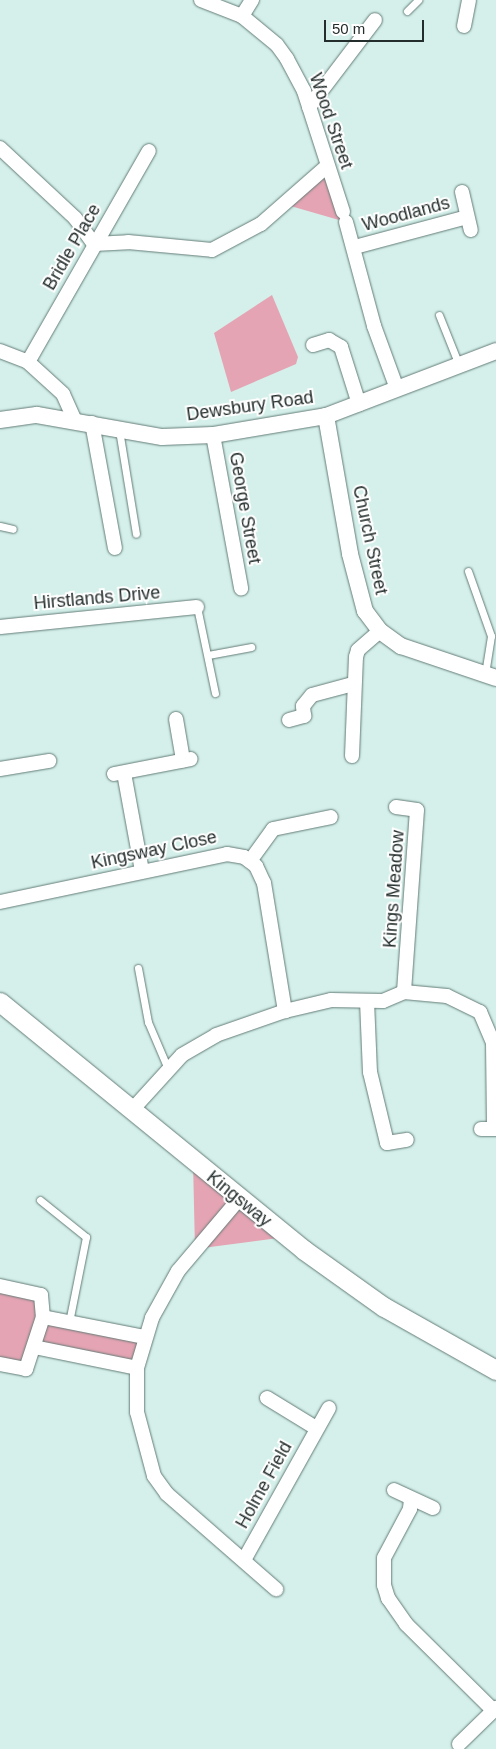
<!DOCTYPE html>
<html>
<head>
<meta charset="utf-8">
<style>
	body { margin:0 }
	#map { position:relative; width:496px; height:1749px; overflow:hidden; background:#d5f0ea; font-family:Arial,sans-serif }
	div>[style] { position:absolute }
	.green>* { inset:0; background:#e4a4b3 }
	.roads { filter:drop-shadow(0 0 1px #647c78) drop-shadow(0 0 1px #647c78) }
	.service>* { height:7px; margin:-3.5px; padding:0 3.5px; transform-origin:3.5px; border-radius:3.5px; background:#fff }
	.minor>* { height:14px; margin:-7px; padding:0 7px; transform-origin:7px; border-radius:7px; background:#fff }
	.tertiary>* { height:16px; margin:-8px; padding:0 8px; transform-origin:8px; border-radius:8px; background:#fff }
	.secondary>* { height:19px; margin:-9.5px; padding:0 9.5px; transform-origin:9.5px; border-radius:9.5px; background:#fff }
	span { translate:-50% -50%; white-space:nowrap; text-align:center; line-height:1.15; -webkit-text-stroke:4px #fff; paint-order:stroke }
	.street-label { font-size:18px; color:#232d2c }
	.scale { position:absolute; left:324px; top:20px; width:100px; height:22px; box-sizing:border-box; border:2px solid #232d2c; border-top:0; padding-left:6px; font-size:15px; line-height:18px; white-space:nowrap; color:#232d2c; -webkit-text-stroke:4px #fff; paint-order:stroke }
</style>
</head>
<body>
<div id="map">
	<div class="green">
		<div style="clip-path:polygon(327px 166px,346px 222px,287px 205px)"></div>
		<div style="clip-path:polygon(272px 295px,298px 357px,296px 364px,231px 392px,214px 333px)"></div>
		<div style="clip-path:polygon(193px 1162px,286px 1237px,195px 1249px)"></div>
		<div style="clip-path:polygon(0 1286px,41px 1295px,43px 1317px,145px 1337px,137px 1368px,34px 1347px,26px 1369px,0 1364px)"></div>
	</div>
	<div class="roads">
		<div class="service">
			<div style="left:407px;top:11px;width:16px;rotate:-45deg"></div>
			<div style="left:439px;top:315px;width:54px;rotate:68.2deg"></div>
			<div style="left:119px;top:430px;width:105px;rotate:80.7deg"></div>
			<div style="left:0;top:526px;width:13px;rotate:13deg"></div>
			<div style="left:468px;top:571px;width:69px;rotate:70.5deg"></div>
			<div style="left:491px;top:636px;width:37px;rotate:99deg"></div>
			<div style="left:197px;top:607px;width:88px;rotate:78.2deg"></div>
			<div style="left:208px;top:655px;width:44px;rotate:-10.5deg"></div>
			<div style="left:138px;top:968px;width:55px;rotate:79.5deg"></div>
			<div style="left:148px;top:1022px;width:51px;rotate:66.9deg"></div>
			<div style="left:40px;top:1200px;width:59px;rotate:38.8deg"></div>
			<div style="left:86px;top:1237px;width:87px;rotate:101.3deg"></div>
		</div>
		<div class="minor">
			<div style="left:201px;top:0;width:44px;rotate:21.3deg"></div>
			<div style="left:242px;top:16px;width:45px;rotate:39.6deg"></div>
			<div style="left:277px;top:45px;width:17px;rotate:54deg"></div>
			<div style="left:287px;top:59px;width:36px;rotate:62deg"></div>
			<div style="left:304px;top:91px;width:127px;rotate:72.1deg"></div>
			<div style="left:242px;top:16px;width:19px;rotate:-58deg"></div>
			<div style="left:464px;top:26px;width:26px;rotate:-79deg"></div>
			<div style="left:309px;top:107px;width:109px;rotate:-52.8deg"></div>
			<div style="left:0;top:148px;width:103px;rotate:43deg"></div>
			<div style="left:75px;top:218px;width:32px;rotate:54deg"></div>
			<div style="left:94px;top:244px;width:34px;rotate:-3deg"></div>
			<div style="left:128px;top:242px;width:84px;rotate:5.4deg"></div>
			<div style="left:212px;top:250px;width:55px;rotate:-28deg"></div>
			<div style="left:261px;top:224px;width:88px;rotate:-41.3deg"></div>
			<div style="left:462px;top:192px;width:39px;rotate:77deg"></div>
			<div style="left:346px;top:222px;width:108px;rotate:74.9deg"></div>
			<div style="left:374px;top:326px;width:67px;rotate:69.9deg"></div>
			<div style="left:355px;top:247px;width:116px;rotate:-15deg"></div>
			<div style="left:313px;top:345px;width:17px;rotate:-17deg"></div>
			<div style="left:329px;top:340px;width:14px;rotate:30deg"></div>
			<div style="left:341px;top:347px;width:60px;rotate:72.5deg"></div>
			<div style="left:0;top:351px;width:30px;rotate:21deg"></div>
			<div style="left:28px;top:362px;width:47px;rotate:42.4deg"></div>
			<div style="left:63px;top:394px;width:30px;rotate:66deg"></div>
			<div style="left:28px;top:362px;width:243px;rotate:-60.2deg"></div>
			<div style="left:92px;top:423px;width:127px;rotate:79.6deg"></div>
			<div style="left:213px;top:435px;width:156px;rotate:79.6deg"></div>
			<div style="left:0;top:627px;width:198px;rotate:-5.8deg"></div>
			<div style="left:176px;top:719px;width:42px;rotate:80.3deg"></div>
			<div style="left:289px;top:720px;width:16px;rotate:-15deg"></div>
			<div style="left:304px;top:716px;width:10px;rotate:-96deg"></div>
			<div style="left:303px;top:706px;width:14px;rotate:-51deg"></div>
			<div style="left:312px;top:695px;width:42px;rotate:-15deg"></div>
			<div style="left:352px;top:756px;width:99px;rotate:-87.7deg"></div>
			<div style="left:356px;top:657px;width:7px;rotate:-74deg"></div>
			<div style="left:358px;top:650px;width:29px;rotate:-41deg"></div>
			<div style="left:0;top:769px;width:50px;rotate:-9.3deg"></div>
			<div style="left:124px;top:773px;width:100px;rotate:79.6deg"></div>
			<div style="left:114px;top:774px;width:78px;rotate:-11deg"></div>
			<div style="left:396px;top:807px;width:21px;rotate:8deg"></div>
			<div style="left:417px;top:810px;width:182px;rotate:94.1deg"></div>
			<div style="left:250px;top:861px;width:39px;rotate:-54deg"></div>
			<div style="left:273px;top:829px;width:59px;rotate:-11.7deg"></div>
			<div style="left:0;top:902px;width:232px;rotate:-11.9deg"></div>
			<div style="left:227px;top:854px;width:17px;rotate:10deg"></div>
			<div style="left:244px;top:857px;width:15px;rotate:37deg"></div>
			<div style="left:256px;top:866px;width:19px;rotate:65deg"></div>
			<div style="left:264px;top:883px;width:130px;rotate:80.7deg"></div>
			<div style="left:367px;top:1001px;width:71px;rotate:87.6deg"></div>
			<div style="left:370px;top:1072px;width:73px;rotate:76.5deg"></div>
			<div style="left:387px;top:1143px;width:20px;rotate:-9deg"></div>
			<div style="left:132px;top:1110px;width:74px;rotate:-47.7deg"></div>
			<div style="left:182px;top:1055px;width:39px;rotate:-30deg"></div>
			<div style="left:216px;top:1035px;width:73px;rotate:-19.2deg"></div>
			<div style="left:285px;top:1011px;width:47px;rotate:-13.4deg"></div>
			<div style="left:331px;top:1000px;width:52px;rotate:1.1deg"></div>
			<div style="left:383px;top:1001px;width:23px;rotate:-23deg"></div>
			<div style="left:404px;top:992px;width:43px;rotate:5.3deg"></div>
			<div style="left:447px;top:996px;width:37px;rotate:26deg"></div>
			<div style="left:480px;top:1012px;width:34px;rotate:67deg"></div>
			<div style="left:493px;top:1043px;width:86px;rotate:89.3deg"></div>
			<div style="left:481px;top:1129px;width:15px"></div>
			<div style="left:239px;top:1199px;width:94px;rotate:130.3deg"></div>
			<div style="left:178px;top:1271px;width:54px;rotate:119deg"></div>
			<div style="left:152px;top:1318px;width:52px;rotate:106.7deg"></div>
			<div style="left:137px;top:1368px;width:44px;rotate:90deg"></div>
			<div style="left:137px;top:1412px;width:66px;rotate:75.1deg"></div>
			<div style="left:154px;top:1476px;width:22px;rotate:54deg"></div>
			<div style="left:167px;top:1494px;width:145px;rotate:41.1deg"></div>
			<div style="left:0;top:1286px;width:42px;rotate:12.4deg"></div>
			<div style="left:41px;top:1295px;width:22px;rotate:85deg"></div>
			<div style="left:43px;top:1317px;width:55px;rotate:108.1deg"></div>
			<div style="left:26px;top:1369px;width:26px;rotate:-169deg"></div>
			<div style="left:43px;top:1317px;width:104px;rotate:11.1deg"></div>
			<div style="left:34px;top:1347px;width:105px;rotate:11.5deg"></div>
			<div style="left:267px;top:1398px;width:57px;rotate:31.5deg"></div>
			<div style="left:394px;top:1490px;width:43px;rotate:24.8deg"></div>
			<div style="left:411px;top:1499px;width:10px;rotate:96deg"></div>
			<div style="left:410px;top:1509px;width:55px;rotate:118deg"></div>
			<div style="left:384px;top:1558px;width:27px;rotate:90deg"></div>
			<div style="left:384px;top:1585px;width:14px;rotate:73deg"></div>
			<div style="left:388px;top:1598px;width:32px;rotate:55deg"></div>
			<div style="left:406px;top:1624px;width:122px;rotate:44.7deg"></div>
			<div style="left:244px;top:1560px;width:174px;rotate:-60.8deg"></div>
			<div style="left:459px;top:1744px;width:52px;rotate:-44.2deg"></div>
		</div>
		<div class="tertiary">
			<div style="left:326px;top:416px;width:140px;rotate:80.1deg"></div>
			<div style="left:350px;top:554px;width:59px;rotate:75.3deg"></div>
			<div style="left:365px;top:611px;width:25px;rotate:53deg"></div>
			<div style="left:380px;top:631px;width:26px;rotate:36deg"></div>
			<div style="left:401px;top:646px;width:100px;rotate:18.6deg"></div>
			<div style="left:0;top:420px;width:37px;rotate:-8deg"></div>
			<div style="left:37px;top:415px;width:127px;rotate:10deg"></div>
			<div style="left:162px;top:437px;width:51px;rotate:-2.2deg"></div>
			<div style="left:213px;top:435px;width:115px;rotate:-9.5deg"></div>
			<div style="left:326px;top:416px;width:182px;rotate:-20.9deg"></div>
		</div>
		<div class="secondary">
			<div style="left:0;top:1002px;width:392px;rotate:39.2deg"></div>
			<div style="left:304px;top:1250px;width:98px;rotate:35.5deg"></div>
			<div style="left:384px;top:1307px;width:129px;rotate:29.4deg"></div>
		</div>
	</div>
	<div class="street-label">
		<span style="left:331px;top:121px;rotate:71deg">Wood Street</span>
		<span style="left:406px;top:214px;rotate:-15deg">Woodlands</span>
		<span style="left:72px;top:247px;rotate:-60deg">Bridle Place</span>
		<span style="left:250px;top:406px;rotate:-8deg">Dewsbury Road</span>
		<span style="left:245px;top:508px;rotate:80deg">George Street</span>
		<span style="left:370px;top:540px;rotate:78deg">Church Street</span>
		<span style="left:97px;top:598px;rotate:-5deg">Hirstlands Drive</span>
		<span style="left:154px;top:850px;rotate:-12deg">Kingsway Close</span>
		<span style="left:394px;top:889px;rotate:-86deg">Kings Meadow</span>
		<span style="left:239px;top:1199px;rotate:39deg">Kingsway</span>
		<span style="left:264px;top:1485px;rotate:-61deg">Holme Field</span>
	</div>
	<div class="scale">50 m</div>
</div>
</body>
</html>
